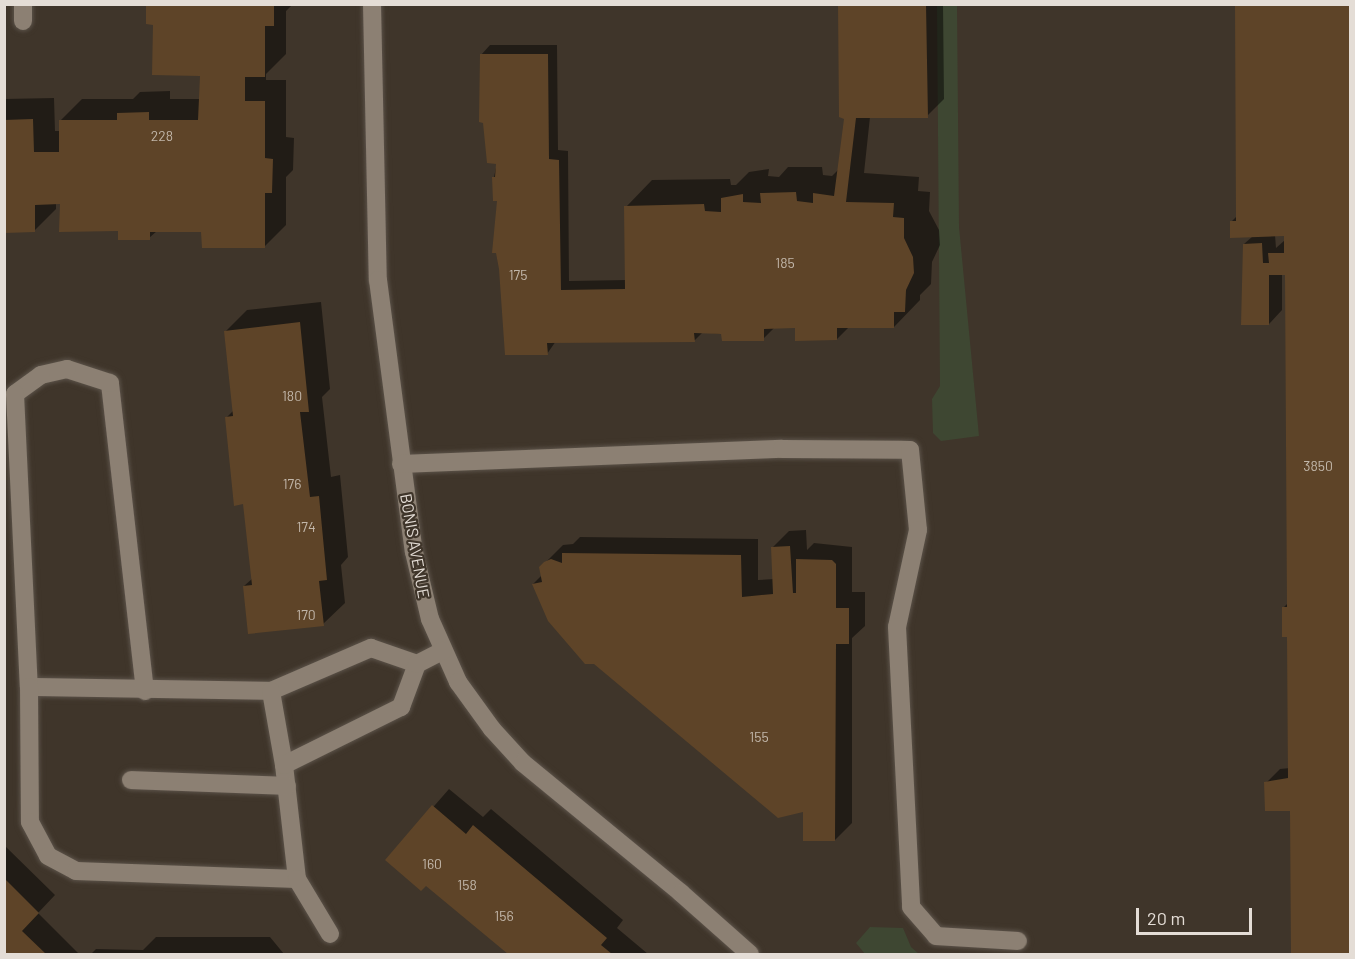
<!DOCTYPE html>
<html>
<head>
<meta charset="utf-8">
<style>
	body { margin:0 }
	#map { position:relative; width:1355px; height:959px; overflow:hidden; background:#3f352a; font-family:Barlow,sans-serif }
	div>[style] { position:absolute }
	.green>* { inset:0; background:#3e4732 }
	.shadow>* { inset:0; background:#0007 }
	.building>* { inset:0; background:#5e4428 }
	.roads { filter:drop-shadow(0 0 2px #5b5249) drop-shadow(0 0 2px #5b5249) }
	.minor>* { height:18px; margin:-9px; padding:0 9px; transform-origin:9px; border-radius:9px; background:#8c8073 }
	span { translate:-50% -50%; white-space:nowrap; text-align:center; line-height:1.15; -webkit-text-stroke:4.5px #3f352a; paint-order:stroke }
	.number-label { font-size:14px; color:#c2b7aa }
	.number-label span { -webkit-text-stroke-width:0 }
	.street-label { font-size:16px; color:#e4ddd6 }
	.frame { position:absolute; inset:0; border:6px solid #e4ddd6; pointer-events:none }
	.scale { position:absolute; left:1136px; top:908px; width:116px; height:27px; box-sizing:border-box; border:3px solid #e4ddd6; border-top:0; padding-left:8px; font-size:18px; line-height:21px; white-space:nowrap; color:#e4ddd6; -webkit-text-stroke:4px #3f352a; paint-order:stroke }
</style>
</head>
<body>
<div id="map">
	<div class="green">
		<div style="clip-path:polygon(937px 5px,957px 5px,959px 227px,979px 436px,941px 441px,933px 433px,932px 399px,940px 386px)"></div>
		<div style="clip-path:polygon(870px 927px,903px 928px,911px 947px,919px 954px,865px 954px,856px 943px)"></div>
	</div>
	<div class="shadow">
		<div style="clip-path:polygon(148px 4px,293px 4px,286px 11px,286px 54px,266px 74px,266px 80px,286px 80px,286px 137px,294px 138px,293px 170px,286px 177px,286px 225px,264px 247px,203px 230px,157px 231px,149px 238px,120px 230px,61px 203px,56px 203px,56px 209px,34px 231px,4px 232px,4px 99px,54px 98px,55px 131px,61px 131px,61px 120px,82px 99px,133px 99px,140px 92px,170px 91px,170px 99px,201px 99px,202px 75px,155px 23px)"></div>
		<div style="clip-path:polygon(840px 4px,943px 4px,944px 99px,927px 116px,870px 117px,864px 173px,919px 177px,918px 191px,930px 192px,929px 211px,939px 230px,940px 245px,932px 262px,931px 284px,920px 295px,920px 300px,894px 327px,849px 327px,837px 339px,796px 327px,775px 327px,763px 339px,703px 332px,695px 340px,556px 341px,547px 354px,498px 200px,494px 177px,497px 163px,481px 55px,490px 45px,557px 45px,558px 150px,568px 151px,569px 281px,626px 280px,626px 207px,652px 180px,730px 179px,731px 185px,736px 185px,749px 172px,769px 169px,768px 176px,779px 177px,788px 167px,822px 167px,823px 175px,832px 176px,839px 169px,845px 118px)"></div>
		<div style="clip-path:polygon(evenodd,1236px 4px,1350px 4px,1350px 954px,1292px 954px,1292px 809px,1266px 783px,1280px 769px,1290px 768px,1289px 636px,1283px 608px,1288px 603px,1287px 274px,1282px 274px,1282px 310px,1269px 324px,1244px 244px,1253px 236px,1231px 222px,1237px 216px,1236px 4px,1275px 235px,1285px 235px,1285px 240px,1276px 248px,1275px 235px)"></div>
		<div style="clip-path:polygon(321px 302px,330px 389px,322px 397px,331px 477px,340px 475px,348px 557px,341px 565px,345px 603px,323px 624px,244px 586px,253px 578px,245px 503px,226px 418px,234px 410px,226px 331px,247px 310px)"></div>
		<div style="clip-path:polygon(806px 530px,807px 550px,814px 543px,852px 547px,852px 592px,865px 592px,865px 626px,852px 638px,852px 823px,835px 840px,805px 810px,533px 584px,542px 575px,545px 563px,563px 545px,573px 544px,580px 537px,758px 539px,758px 580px,774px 579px,772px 548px,789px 531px)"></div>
		<div style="clip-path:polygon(449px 789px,483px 817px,491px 809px,623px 920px,617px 928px,648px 954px,510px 954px,427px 884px,387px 860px)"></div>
		<div style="clip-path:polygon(4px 845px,55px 895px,38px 913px,79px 954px,4px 954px)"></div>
		<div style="clip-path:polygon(156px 937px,270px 937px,284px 954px,91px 954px,96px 949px,143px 950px)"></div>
	</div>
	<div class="building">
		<div style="clip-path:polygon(146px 4px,274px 4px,274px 26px,265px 26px,265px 77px,245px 77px,245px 101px,265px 101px,265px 158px,273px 159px,272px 193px,265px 193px,265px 248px,202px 248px,201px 232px,150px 232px,150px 240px,118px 240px,118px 231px,59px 232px,60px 204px,35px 205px,35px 232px,4px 233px,4px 120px,33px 119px,34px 152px,59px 152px,59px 120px,117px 120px,117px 113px,149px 112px,149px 120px,198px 120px,200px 76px,152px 75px,153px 25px,146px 24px)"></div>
		<div style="clip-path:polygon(838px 4px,926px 4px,928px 118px,856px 118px,846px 202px,894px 203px,893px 217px,904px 218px,904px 238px,913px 257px,914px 273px,906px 290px,905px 312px,894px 312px,894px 328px,837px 328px,837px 340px,795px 341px,795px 328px,764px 329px,764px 341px,722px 341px,721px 334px,694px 333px,695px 342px,547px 343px,548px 355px,505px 355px,499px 269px,496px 253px,492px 253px,497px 201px,493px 201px,492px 177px,495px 177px,496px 164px,487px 163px,483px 123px,479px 122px,480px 54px,548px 54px,549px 159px,559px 160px,561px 290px,625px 289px,624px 206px,704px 204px,705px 211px,721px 212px,721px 198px,743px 194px,743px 202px,761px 203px,760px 193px,796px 192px,797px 201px,813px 203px,813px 193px,834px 196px,844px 119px,839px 117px)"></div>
		<div style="clip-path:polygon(1235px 4px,1350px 4px,1350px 954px,1291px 954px,1290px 811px,1265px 811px,1264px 782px,1288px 778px,1287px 637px,1282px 637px,1282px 607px,1287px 607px,1285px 275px,1269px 275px,1269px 325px,1241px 325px,1243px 244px,1262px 243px,1263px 263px,1269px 263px,1268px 253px,1284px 253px,1284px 236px,1230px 238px,1230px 221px,1236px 221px)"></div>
		<div style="clip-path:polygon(300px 322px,309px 412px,300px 412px,310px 497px,319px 496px,327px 580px,319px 581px,324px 626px,248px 634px,243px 586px,252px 585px,243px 504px,234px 506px,225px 417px,233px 416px,224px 331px)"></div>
		<div style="clip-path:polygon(790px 546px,793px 593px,796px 593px,796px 559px,832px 560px,836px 564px,836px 608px,849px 608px,849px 644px,836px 644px,835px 841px,803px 841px,803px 812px,778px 818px,594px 664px,585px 664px,548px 621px,532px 584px,542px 582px,539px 567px,544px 562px,551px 559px,562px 563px,562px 553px,741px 555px,742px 597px,773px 594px,771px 547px)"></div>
		<div style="clip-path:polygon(432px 805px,466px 834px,473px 825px,607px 938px,601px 945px,612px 954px,508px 954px,426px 886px,421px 891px,385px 860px)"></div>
		<div style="clip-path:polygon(4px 878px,39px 913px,22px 931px,46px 954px,4px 954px)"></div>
	</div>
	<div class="roads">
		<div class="minor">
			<div style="left:23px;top:4px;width:17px;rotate:90deg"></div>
			<div style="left:372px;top:4px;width:276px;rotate:88.8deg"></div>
			<div style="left:378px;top:280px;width:274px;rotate:82.5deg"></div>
			<div style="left:414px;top:552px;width:69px;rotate:76.6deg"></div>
			<div style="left:430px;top:619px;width:69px;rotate:66deg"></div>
			<div style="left:458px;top:682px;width:58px;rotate:54.1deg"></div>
			<div style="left:492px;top:729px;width:46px;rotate:47.6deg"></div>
			<div style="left:523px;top:763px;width:205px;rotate:39.4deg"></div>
			<div style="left:681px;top:893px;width:92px;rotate:41.5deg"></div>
			<div style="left:401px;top:464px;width:381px;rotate:-2.3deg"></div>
			<div style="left:782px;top:449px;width:128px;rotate:0.4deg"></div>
			<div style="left:910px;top:450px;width:80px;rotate:84.3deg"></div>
			<div style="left:918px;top:530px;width:99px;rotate:102.2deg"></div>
			<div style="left:897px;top:627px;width:280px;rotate:87.1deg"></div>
			<div style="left:911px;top:907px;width:38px;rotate:49deg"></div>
			<div style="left:936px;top:936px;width:82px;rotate:3.5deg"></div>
			<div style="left:29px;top:687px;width:242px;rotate:0.9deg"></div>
			<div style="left:271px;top:691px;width:109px;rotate:-23.3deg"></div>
			<div style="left:371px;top:648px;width:49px;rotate:19.2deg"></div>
			<div style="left:145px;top:691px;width:310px;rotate:-96.5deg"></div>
			<div style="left:110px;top:383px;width:45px;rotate:-162deg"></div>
			<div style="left:67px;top:369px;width:27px;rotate:167deg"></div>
			<div style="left:41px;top:375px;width:32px;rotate:144deg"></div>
			<div style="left:15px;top:394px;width:293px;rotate:87.3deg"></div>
			<div style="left:29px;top:687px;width:135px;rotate:89.6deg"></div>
			<div style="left:30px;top:822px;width:38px;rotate:62deg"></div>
			<div style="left:48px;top:856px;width:32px;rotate:28deg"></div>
			<div style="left:76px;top:871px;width:221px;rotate:2.1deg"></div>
			<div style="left:297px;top:879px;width:115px;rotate:-96.5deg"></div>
			<div style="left:284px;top:765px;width:75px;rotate:-100deg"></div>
			<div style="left:284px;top:765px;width:131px;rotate:-26.4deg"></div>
			<div style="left:401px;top:707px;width:46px;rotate:-69.6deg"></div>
			<div style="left:417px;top:664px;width:29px;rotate:-27deg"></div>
			<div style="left:131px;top:780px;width:156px;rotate:2.2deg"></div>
			<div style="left:297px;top:879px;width:64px;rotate:59deg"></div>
		</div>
	</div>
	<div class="number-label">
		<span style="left:162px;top:136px">228</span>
		<span style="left:785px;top:263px">185</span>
		<span style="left:518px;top:275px">175</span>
		<span style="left:292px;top:396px">180</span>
		<span style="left:1318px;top:466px">3850</span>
		<span style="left:292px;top:484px">176</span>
		<span style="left:306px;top:527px">174</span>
		<span style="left:306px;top:615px">170</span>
		<span style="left:759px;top:737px">155</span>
		<span style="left:432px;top:864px">160</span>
		<span style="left:467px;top:885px">158</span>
		<span style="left:504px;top:916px">156</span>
	</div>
	<div class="street-label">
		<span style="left:415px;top:546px;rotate:80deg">BONIS AVENUE</span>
	</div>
	<div class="frame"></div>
	<div class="scale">20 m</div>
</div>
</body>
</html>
